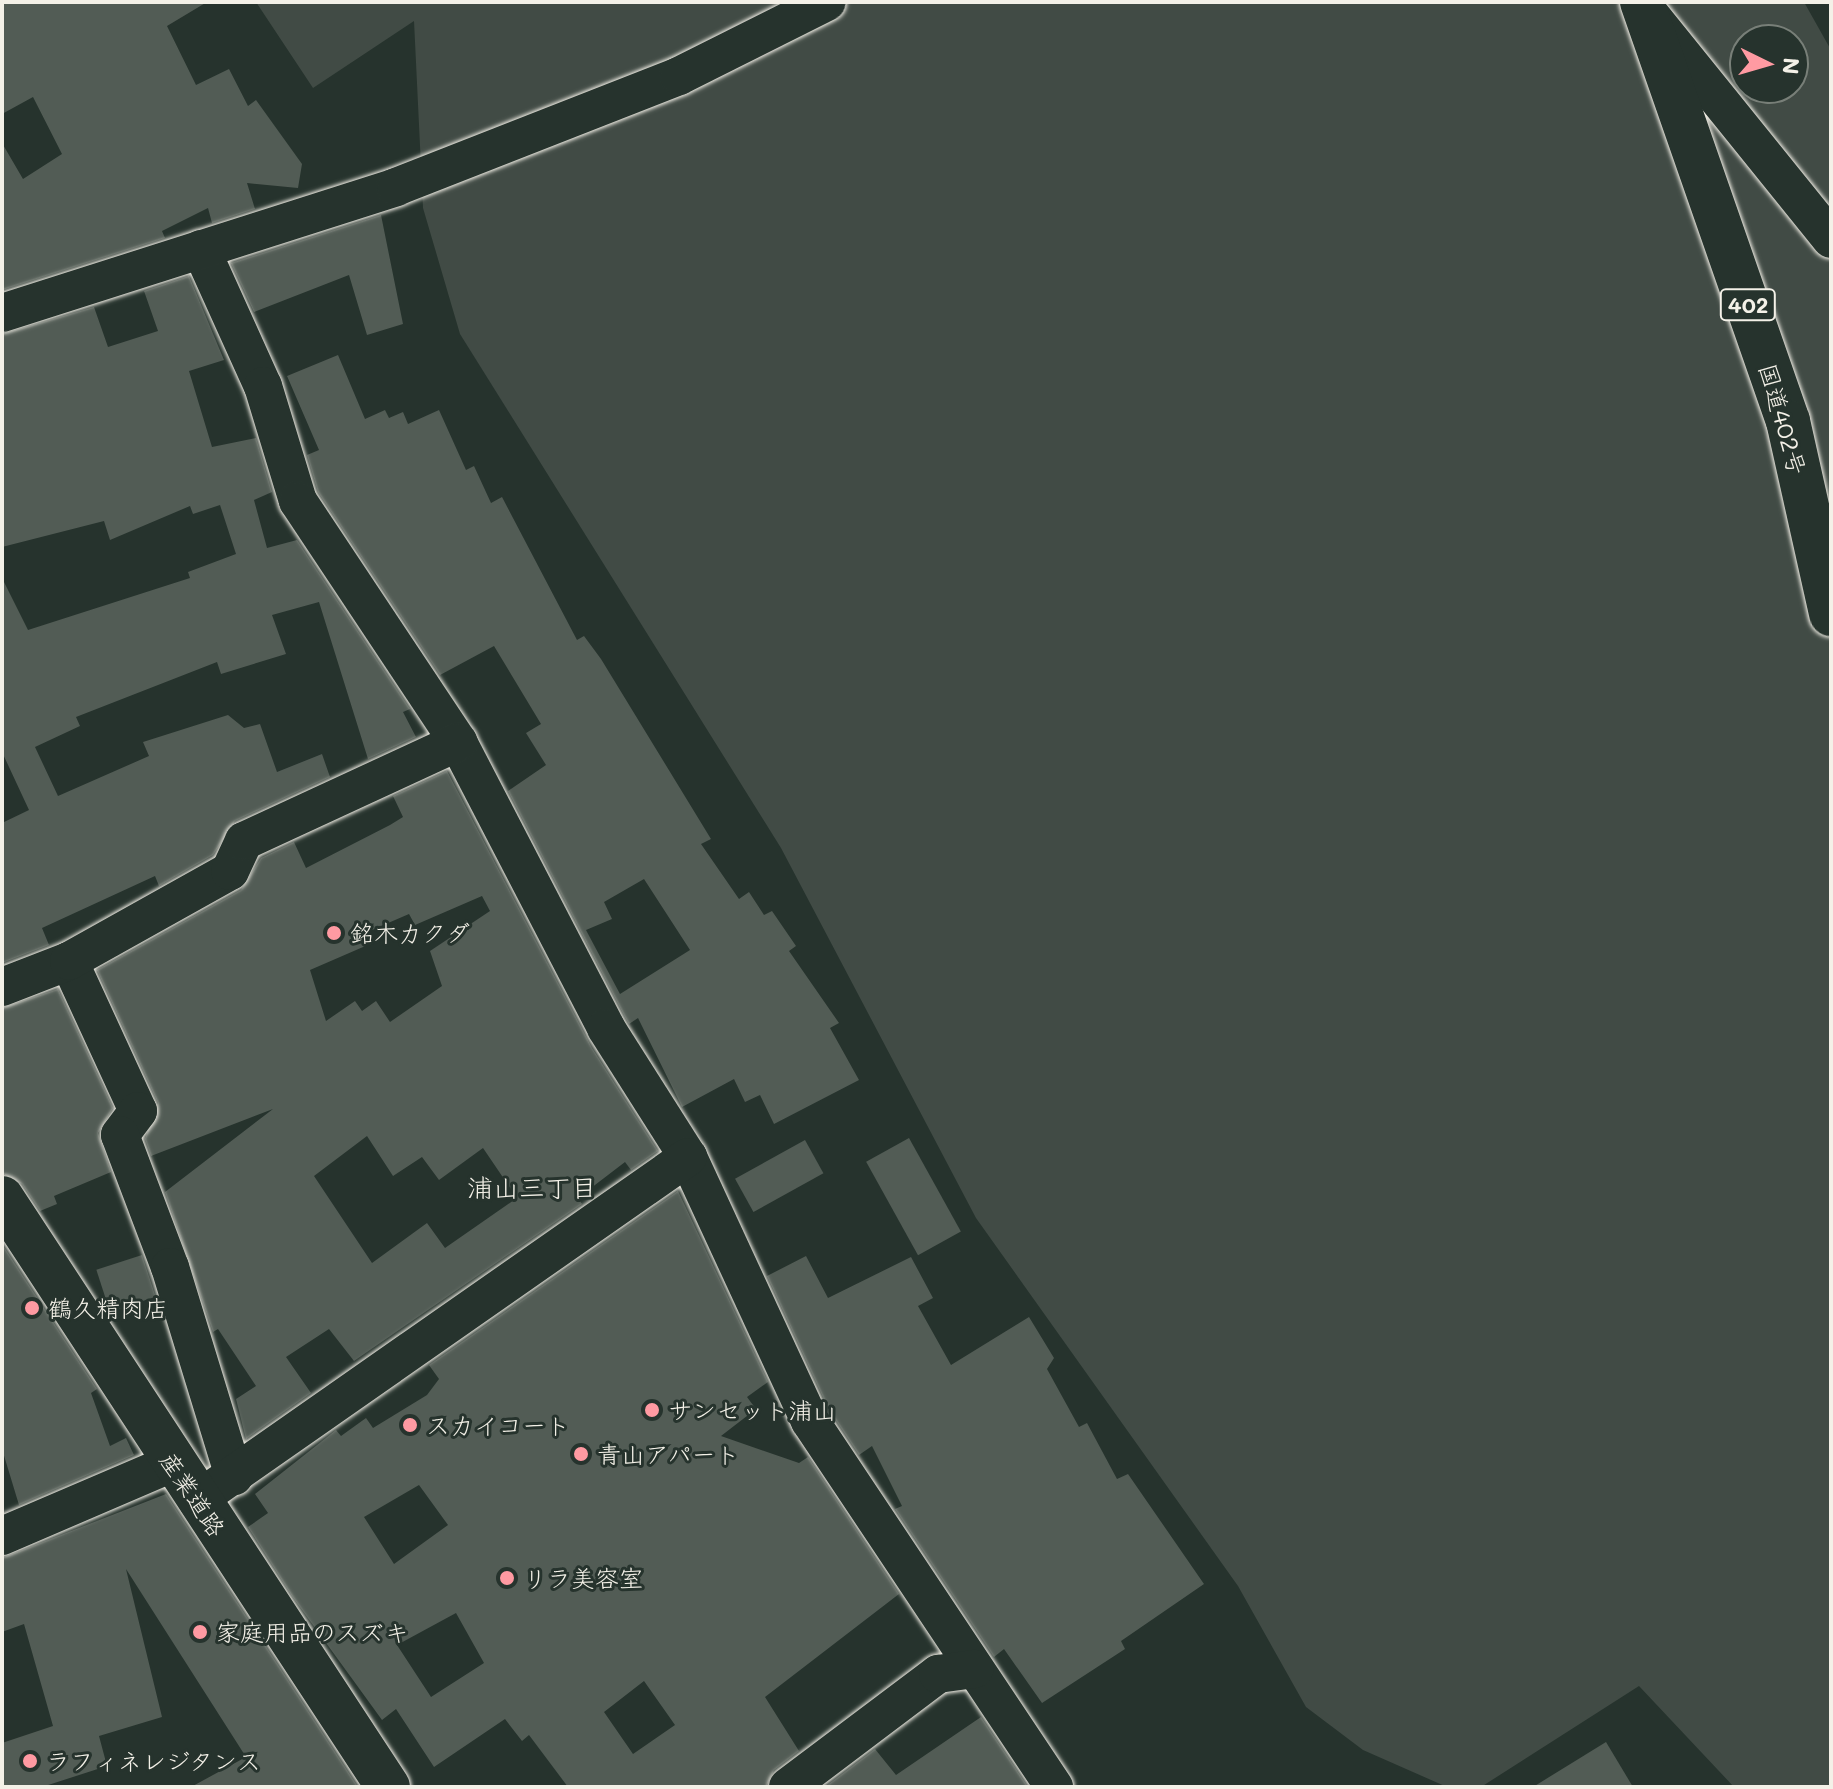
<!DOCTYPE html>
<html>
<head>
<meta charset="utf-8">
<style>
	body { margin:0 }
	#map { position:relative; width:1833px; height:1789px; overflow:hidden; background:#26332d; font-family:Mali,"Klee One",sans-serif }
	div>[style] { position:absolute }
	.green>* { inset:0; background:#414b45 }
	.building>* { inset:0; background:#525c55; transform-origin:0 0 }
	.roads { filter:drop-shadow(0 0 2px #f4f1e8) drop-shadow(0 0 2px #f4f1e8) }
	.minor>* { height:38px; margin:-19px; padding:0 19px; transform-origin:19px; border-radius:19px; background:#26332d }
	.tertiary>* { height:44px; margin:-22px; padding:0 22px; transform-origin:22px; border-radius:22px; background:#26332d }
	.trunk>* { height:44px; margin:-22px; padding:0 22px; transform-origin:22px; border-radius:22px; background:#26332d }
	.dots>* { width:22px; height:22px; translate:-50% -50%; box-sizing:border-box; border:4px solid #26332d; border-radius:50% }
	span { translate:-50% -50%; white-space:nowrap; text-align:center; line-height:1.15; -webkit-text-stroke:6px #26332d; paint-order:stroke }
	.shield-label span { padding:2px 6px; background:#26332d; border:2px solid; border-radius:6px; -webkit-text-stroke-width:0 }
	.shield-label { font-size:22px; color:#f4f1e8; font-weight:700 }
	.street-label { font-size:24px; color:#f4f1e8 }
	.poi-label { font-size:24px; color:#f4f1e8 }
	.left { translate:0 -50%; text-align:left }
	.neighbourhood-label { font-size:26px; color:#f4f1e8 }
	.frame { position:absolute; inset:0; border:4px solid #f4f1e8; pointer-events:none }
	.north { position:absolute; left:1729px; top:24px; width:80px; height:80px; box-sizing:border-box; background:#26332d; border:2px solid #787f78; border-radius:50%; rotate:95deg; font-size:22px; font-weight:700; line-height:32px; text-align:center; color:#f4f1e8 }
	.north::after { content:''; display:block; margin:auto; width:28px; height:36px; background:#ff9aa2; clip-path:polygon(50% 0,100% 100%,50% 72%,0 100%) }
</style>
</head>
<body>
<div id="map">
	<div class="green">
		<div style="clip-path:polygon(evenodd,256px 2px,1804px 2px,1831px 50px,1831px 1787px,1734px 1787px,1639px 1686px,1481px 1787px,1447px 1787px,1363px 1750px,1306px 1707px,1238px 1586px,976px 1218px,781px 848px,460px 334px,423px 208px,414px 21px,313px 88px,256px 2px,1745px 40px,1793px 40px,1793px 88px,1745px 88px,1745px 40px)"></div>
	</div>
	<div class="building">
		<div style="clip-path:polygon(2px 2px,207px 2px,167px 26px,196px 85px,229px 69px,248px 106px,256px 100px,302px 164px,298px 188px,247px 183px,255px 209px,212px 223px,208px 208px,162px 231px,165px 238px,2px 290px,2px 143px,23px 179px,62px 154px,33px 97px,2px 114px)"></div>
		<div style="clip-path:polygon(381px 215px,403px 324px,367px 335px,349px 275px,254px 312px,231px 263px)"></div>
		<div style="clip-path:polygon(189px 276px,224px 360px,189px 371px,212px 447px,256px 438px,272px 492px,254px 500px,267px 548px,297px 540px,410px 709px,403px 712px,416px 737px,368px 759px,319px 602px,272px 615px,286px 654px,221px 674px,217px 662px,76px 717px,80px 726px,35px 747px,58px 796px,149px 756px,143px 742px,228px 715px,244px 728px,260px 724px,277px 772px,322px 754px,330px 777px,235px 821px,213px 855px,159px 886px,155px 876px,42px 928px,49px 945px,2px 963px,2px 823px,29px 810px,2px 752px,2px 578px,28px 630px,190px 578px,188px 572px,236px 554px,220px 505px,193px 514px,190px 506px,110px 540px,104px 521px,2px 547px,2px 334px,94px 307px,108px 347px,158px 331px,144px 291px)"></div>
		<div style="clip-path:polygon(evenodd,338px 355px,365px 419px,385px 410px,389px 418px,403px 412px,408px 424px,439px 410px,466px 470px,474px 466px,491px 503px,502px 497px,577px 640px,584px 636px,601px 659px,711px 839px,701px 844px,739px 899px,749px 892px,764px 915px,772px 911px,796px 946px,789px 951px,839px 1023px,830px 1028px,859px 1080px,774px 1124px,760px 1095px,745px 1102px,734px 1079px,682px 1107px,638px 1018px,629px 1024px,625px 1017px,508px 791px,546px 765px,526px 733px,541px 724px,494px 646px,440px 675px,318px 492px,307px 455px,319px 450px,287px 376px,338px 355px,644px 879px,690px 950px,620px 994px,586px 930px,612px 919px,604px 902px,644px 879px)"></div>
		<div style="clip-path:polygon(evenodd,447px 771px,592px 1048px,658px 1151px,631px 1170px,625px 1162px,578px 1198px,582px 1204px,354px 1361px,329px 1329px,286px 1357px,311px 1393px,246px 1439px,236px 1399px,256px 1386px,218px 1329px,213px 1332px,165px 1192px,273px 1109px,151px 1156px,145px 1139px,158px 1103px,97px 970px,241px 890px,261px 858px,294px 842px,306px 868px,390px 825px,403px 817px,393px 796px,447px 771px,482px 896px,490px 911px,430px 951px,442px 986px,390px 1022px,376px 1001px,362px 1011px,355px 1001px,326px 1021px,310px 970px,370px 944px,365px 933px,409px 914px,415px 925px,482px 896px,447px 771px,367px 1136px,393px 1176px,422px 1157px,439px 1180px,483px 1148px,517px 1198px,445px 1248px,427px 1223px,372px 1263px,314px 1176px,367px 1136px)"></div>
		<div style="clip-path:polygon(58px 989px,113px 1108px,98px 1133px,111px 1172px,54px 1196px,57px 1204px,40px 1211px,22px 1184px,2px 1173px,2px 1008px)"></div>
		<div style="left:909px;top:1138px;width:107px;height:49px;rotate:61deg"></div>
		<div style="left:805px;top:1140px;width:38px;height:80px;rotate:61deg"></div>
		<div style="clip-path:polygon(evenodd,678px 1191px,768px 1382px,747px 1397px,756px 1409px,721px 1436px,799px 1463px,808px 1457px,899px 1594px,765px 1697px,799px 1751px,774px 1770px,766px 1787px,568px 1787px,529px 1735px,522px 1741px,505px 1719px,434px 1767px,396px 1709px,382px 1720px,292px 1596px,248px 1527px,268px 1513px,255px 1494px,336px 1430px,341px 1436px,366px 1418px,373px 1428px,427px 1395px,439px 1379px,429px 1365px,678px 1191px,419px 1485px,448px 1525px,394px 1564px,364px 1517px,419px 1485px,678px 1191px,456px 1613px,484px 1663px,431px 1697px,397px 1645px,456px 1613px,678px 1191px,644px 1681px,675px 1725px,633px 1754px,604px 1712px,644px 1681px)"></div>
		<div style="clip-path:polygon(2px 1244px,97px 1389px,91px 1393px,110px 1446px,126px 1438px,134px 1455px,19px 1505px,2px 1449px)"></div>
		<div style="left:142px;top:1255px;width:44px;height:48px;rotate:72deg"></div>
		<div style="clip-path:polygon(806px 1256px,828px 1298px,911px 1257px,933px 1298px,918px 1306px,951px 1365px,1029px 1317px,1054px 1358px,1047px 1369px,1079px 1427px,1087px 1423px,1117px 1479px,1128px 1474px,1204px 1584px,1121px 1641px,1125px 1649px,1042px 1703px,1004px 1649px,994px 1657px,895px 1509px,902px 1506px,872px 1446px,859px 1455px,829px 1410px,767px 1276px)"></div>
		<div style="clip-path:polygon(166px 1494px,358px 1787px,191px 1787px,246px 1757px,126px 1569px,162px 1717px,99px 1736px,107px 1766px,42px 1787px,2px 1787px,2px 1743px,53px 1726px,24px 1624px,2px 1632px,2px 1558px)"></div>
		<div style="clip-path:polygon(981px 1717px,1028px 1787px,825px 1787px,875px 1749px,896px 1775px)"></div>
		<div style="clip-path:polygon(1606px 1742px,1633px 1787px,1533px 1787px)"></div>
	</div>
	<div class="roads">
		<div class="minor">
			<div style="left:1652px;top:17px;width:285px;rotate:51.1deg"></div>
			<div style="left:201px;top:249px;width:150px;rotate:65.7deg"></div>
			<div style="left:263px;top:386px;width:120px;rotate:73.1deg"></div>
			<div style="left:298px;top:501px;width:289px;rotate:56.4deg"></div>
			<div style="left:458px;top:742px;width:322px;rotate:62.6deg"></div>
			<div style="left:606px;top:1028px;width:153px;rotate:57.6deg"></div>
			<div style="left:688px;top:1157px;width:291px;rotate:65.2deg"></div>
			<div style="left:810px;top:1421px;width:440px;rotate:56.3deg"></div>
			<div style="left:2px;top:313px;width:414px;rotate:-17.7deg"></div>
			<div style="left:396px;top:187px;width:304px;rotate:-21.4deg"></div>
			<div style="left:679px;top:76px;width:165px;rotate:-26.6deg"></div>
			<div style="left:69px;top:961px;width:165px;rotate:65.3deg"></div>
			<div style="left:138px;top:1111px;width:30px;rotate:127deg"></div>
			<div style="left:120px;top:1135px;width:141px;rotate:69.3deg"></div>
			<div style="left:170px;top:1267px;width:219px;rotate:73deg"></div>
			<div style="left:2px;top:987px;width:72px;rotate:-21.2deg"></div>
			<div style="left:69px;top:961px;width:184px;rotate:-29.2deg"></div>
			<div style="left:230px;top:871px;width:33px;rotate:-65deg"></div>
			<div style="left:244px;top:841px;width:236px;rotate:-24.8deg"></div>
			<div style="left:197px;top:1500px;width:599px;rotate:-34.94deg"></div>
			<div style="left:2px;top:1536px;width:185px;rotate:-23.2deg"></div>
			<div style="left:788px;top:1787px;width:188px;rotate:-37deg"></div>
			<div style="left:938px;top:1674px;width:37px;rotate:-8deg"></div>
		</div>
		<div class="tertiary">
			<div style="left:2px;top:1198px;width:704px;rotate:56.76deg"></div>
		</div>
		<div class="trunk">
			<div style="left:1642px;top:2px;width:444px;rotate:70.8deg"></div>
			<div style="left:1788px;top:421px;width:198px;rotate:77.4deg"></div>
		</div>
	</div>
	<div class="dots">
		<div style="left:334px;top:933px;background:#ff9aa2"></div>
		<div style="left:32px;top:1308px;background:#ff9aa2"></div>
		<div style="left:652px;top:1410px;background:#ff9aa2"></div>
		<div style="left:410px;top:1425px;background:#ff9aa2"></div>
		<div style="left:581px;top:1454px;background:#ff9aa2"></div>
		<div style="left:507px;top:1578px;background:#ff9aa2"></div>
		<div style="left:200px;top:1632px;background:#ff9aa2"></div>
		<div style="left:30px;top:1761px;background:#ff9aa2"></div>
	</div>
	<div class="shield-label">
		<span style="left:1748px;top:305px">402</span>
	</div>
	<div class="street-label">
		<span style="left:1783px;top:419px;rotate:74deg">国道402号</span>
		<span style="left:193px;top:1494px;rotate:56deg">産業道路</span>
	</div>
	<div class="poi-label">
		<span class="left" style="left:350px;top:933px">銘木カクダ</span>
		<span class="left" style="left:48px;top:1308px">鶴久精肉店</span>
		<span class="left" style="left:668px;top:1410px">サンセット浦山</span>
		<span class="left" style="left:426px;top:1425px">スカイコート</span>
		<span class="left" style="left:597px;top:1454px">青山アパート</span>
		<span class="left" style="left:523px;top:1578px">リラ美容室</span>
		<span class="left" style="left:216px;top:1632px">家庭用品のスズキ</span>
		<span class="left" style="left:46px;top:1761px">ラフィネレジタンス</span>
	</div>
	<div class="neighbourhood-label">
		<span style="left:532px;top:1188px">浦山三丁目</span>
	</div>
	<div class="frame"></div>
	<div class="north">N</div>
</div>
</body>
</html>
